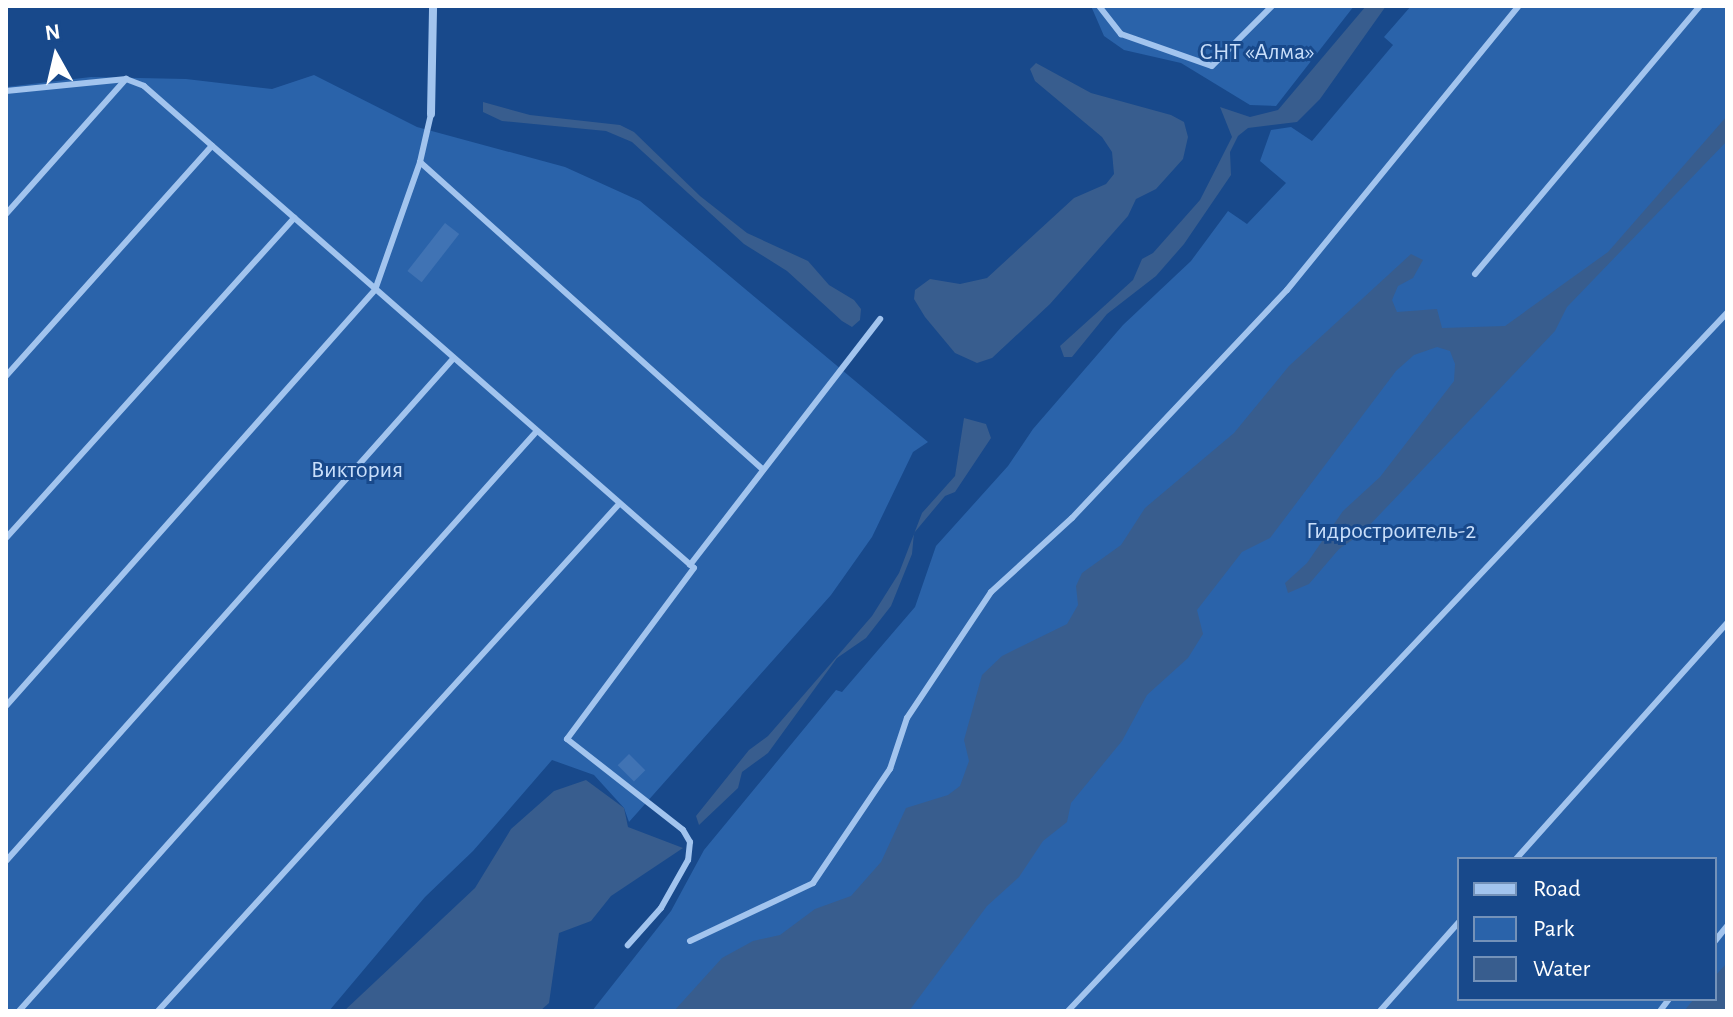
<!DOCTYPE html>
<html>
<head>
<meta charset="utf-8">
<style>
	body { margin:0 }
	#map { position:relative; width:1733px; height:1017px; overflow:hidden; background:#18498b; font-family:"Alegreya Sans",sans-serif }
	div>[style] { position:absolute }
	.green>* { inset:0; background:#2a63aa }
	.water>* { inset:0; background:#385d8e }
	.building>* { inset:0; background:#4073b4; transform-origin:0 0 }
	.service>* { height:6px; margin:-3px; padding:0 3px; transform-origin:3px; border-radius:3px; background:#a2c4ee }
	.minor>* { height:8px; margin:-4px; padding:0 4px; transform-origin:4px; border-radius:4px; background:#a2c4ee }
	span { translate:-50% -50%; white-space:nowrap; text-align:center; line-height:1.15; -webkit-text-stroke:6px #18498b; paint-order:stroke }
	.park-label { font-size:24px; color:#c8defa }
	.frame { position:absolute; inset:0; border:8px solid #fff; pointer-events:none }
	.legend { position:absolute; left:1457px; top:857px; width:260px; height:144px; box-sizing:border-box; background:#18498b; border:2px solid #7492b9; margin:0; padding:10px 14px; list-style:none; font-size:24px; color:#fff }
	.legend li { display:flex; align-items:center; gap:16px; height:40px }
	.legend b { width:40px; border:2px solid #7492b9 }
	.north { position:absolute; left:16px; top:16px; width:80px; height:80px; -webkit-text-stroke:6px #18498b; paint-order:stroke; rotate:352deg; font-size:22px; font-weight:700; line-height:32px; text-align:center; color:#fff }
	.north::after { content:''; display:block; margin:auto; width:28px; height:36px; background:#fff; clip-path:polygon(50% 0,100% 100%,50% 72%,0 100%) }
</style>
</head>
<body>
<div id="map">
	<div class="green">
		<div style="clip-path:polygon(1091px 6px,1354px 6px,1276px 106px,1250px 105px,1181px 63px,1124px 50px,1104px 36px)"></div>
		<div style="clip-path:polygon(evenodd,1411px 6px,1727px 6px,1727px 1011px,592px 1011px,671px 911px,704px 850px,836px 690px,842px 692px,915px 607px,936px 546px,1008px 466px,1033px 429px,1123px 325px,1191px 261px,1228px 211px,1247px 224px,1286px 183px,1260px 161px,1271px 130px,1291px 127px,1312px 141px,1393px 45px,1384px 37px,1411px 6px,1459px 859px,1715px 859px,1715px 999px,1459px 999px,1459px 859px)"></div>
		<div style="clip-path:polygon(314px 75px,417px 127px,565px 167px,640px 201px,928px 442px,913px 452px,872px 537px,831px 595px,629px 822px,624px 808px,594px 775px,552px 760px,473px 851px,425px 897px,329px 1011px,6px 1011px,6px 87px,91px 77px,186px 79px,272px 89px)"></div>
	</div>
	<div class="water">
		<div style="clip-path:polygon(1366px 6px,1386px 6px,1320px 99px,1297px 122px,1248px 128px,1238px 136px,1230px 152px,1231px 175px,1184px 244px,1156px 276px,1107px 314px,1072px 357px,1064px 357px,1060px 346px,1133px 280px,1142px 259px,1153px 253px,1200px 200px,1232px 137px,1220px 107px,1250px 117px,1278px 110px)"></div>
		<div style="clip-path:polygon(1036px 63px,1091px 93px,1171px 115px,1184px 122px,1188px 137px,1183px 159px,1156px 189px,1136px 199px,1128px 216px,1050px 304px,992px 358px,977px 363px,955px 353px,925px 317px,914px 299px,915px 290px,930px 279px,960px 284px,987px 278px,1074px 198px,1106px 184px,1114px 174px,1112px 152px,1102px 137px,1035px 81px,1030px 69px)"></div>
		<div style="clip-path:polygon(483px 102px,530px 115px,620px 125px,634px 132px,700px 196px,747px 233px,808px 261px,829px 285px,854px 300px,861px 309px,860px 320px,852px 327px,842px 321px,787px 271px,744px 244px,632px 142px,606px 131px,502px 121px,483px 112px)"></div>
		<div style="clip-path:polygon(1727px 116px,1727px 141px,1567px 307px,1555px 331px,1361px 534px,1339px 549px,1309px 584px,1288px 593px,1285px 583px,1307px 563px,1343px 511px,1380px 477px,1454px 381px,1455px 364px,1450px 351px,1437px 347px,1414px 355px,1396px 371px,1270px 538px,1242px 552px,1197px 610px,1203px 634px,1188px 658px,1147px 695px,1122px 741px,1071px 803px,1067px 822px,1043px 841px,1019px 877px,987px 906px,909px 1011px,674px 1011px,722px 958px,753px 941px,780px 935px,815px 909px,851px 896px,881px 862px,906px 808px,948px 795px,960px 786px,969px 761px,964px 740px,982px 675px,1002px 656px,1067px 624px,1078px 605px,1076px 586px,1082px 573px,1121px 545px,1145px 508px,1234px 433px,1289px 366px,1411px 254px,1423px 260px,1413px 278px,1398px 286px,1392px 300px,1397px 312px,1437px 309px,1442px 328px,1505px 326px,1608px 252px)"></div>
		<div style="clip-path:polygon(964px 418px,986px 424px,991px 438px,955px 492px,945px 496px,914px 533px,912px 554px,891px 606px,866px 638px,837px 658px,768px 753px,742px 772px,738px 788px,699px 825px,696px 816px,749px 750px,768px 736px,872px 616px,899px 573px,922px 513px,955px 476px)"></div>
		<div style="clip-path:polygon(586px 780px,624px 808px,628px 827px,683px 848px,611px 896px,591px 921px,559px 933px,549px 1003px,540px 1011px,344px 1011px,475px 888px,511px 829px,554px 791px)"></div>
		<div style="clip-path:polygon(1727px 963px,1727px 1011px,1684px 1011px,1694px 999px,1715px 999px,1715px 976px)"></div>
	</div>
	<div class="building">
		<div style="left:445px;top:223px;width:18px;height:61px;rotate:38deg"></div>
		<div style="left:629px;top:754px;width:23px;height:16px;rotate:45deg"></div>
	</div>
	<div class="service">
		<div style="left:1099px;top:6px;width:36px;rotate:52deg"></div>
		<div style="left:1121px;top:34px;width:96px;rotate:19.4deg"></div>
		<div style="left:1212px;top:66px;width:85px;rotate:-45deg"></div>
		<div style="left:6px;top:91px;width:121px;rotate:-5.7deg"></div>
		<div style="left:126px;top:79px;width:19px;rotate:21deg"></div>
		<div style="left:144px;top:86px;width:731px;rotate:41.23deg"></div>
		<div style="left:694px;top:568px;width:213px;rotate:126.6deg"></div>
		<div style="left:567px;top:739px;width:147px;rotate:38.1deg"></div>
		<div style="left:683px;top:830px;width:14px;rotate:60deg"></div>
		<div style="left:690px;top:842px;width:18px;rotate:96deg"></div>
		<div style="left:688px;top:860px;width:55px;rotate:119.4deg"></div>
		<div style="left:661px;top:908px;width:50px;rotate:131.7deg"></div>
		<div style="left:420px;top:162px;width:461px;rotate:41.9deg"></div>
		<div style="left:6px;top:214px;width:181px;rotate:-48.4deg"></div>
		<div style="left:1475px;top:274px;width:350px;rotate:-50deg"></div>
		<div style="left:6px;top:376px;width:309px;rotate:-48.2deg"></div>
		<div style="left:6px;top:538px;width:431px;rotate:-48deg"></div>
		<div style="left:690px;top:565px;width:311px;rotate:-52.3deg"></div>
		<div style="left:6px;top:706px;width:556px;rotate:-48.43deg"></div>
		<div style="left:375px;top:290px;width:136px;rotate:-70.6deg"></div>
		<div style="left:420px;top:162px;width:49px;rotate:-77.1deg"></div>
		<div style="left:1516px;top:859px;width:317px;rotate:-48.2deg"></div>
		<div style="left:6px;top:861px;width:672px;rotate:-48.32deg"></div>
		<div style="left:690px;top:941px;width:136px;rotate:-25.2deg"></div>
		<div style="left:813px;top:883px;width:138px;rotate:-56deg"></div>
		<div style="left:890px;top:769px;width:54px;rotate:-71.6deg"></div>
		<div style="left:907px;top:718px;width:151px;rotate:-56.3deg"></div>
		<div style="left:991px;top:592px;width:110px;rotate:-42.4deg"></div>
		<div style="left:1072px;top:518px;width:313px;rotate:-46.7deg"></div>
		<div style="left:1287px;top:290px;width:367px;rotate:-50.8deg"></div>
		<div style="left:1715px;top:941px;width:19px;rotate:-51deg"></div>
		<div style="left:19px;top:1011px;width:776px;rotate:-48.24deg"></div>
		<div style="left:158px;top:1011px;width:685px;rotate:-47.72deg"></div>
		<div style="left:1068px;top:1011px;width:960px;rotate:-46.65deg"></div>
		<div style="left:1380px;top:1011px;width:119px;rotate:-48.4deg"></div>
		<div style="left:1660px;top:1011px;width:15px;rotate:-53deg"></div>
	</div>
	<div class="minor">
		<div style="left:431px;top:114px;width:108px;rotate:-88.9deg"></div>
	</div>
	<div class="park-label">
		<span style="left:1257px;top:53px">СНТ «Алма»</span>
		<span style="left:357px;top:471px">Виктория</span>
		<span style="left:1391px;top:532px">Гидростроитель-2</span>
	</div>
	<div class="frame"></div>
	<ul class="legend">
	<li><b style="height:10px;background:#a2c4ee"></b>Road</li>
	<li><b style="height:22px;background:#2a63aa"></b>Park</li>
	<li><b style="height:22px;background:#385d8e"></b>Water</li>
	</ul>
	<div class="north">N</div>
</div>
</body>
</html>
